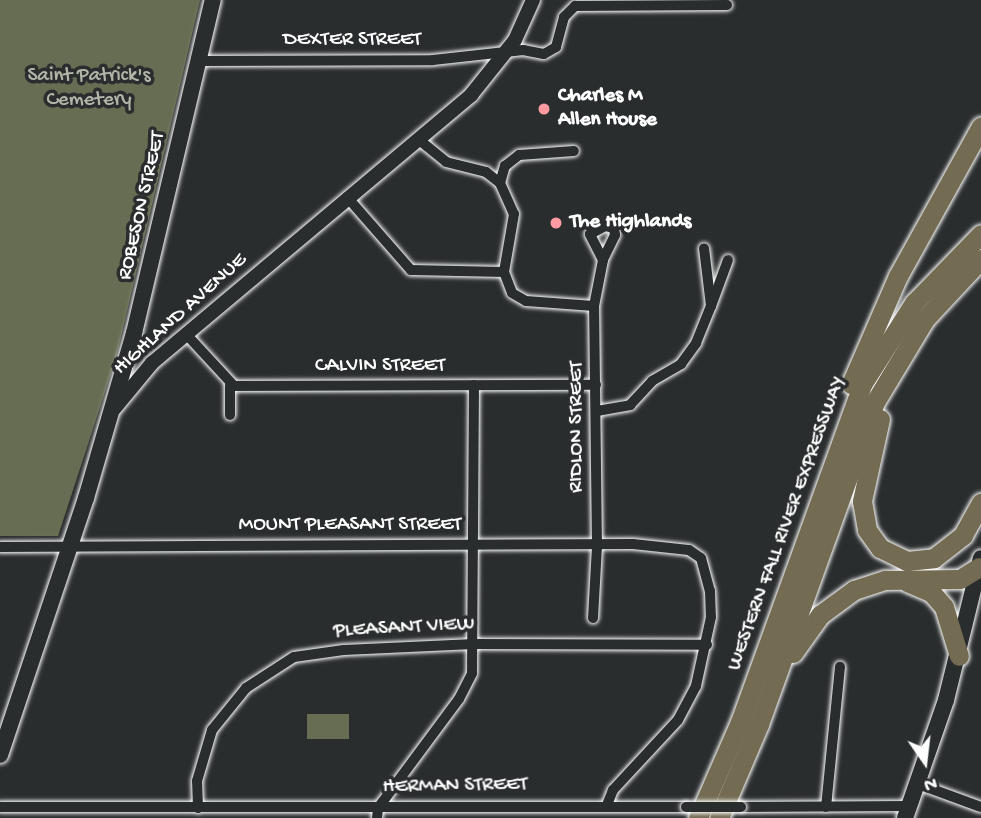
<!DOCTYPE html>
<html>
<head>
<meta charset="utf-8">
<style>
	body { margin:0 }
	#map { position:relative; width:981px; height:818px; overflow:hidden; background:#2a2d2e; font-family:"Gochi Hand",sans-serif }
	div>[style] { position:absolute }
	.green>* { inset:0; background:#666d52; transform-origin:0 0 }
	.roads { filter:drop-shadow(0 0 2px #fff) drop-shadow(0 0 2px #fff) }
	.minor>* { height:10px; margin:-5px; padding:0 5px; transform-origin:5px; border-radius:5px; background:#2a2d2e }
	.tertiary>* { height:14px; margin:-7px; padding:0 7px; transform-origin:7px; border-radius:7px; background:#2a2d2e }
	.secondary>* { height:16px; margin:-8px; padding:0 8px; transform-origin:8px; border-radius:8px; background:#2a2d2e }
	.motorway>* { height:19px; margin:-9.5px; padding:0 9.5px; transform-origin:9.5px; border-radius:9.5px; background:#736b52 }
	.bridges { filter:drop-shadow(0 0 2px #fff) drop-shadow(0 0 2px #fff) }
	.minor-bridge>* { height:10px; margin:-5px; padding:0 5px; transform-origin:5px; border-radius:5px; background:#2a2d2e }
	.dots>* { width:19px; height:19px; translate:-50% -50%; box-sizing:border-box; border:4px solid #2a2d2e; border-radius:50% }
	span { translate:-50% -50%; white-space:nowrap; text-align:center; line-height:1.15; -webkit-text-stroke:7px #2a2d2e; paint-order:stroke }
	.street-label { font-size:21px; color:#fff }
	.park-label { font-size:21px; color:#b2b6a8 }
	.poi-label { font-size:21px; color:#fff; font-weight:700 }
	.left { translate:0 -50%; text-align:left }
	.north { position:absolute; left:890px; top:727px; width:70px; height:70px; -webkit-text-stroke:5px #2a2d2e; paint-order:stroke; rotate:166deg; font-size:19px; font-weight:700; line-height:28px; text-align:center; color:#fff }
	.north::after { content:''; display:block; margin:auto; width:24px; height:32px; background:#fff; clip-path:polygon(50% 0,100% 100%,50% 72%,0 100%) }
</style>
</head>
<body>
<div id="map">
	<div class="green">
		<div style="clip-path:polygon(0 0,200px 0,116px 358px,58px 536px,0 536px)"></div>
		<div style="left:349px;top:714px;width:25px;height:42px;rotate:90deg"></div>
	</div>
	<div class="roads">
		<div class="minor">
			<div style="left:198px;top:61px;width:235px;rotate:-0.2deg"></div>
			<div style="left:433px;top:60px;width:91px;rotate:-6.3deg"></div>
			<div style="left:523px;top:50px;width:21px;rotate:11deg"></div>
			<div style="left:544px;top:54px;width:14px;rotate:-30deg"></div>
			<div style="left:556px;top:47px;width:31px;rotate:-75deg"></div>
			<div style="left:564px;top:17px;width:16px;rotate:-45deg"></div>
			<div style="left:575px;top:6px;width:152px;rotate:-0.4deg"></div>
			<div style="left:418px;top:139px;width:36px;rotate:39deg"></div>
			<div style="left:446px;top:162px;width:41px;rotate:14deg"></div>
			<div style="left:486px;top:172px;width:18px;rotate:38deg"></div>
			<div style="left:500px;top:183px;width:34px;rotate:66deg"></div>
			<div style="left:514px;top:214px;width:59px;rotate:99.8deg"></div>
			<div style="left:500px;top:183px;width:18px;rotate:-74deg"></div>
			<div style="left:505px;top:166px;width:18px;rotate:-38deg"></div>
			<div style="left:519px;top:155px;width:55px;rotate:-4.2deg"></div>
			<div style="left:347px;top:197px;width:97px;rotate:48.8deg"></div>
			<div style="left:411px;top:270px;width:93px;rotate:1.2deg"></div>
			<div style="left:504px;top:272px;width:22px;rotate:69deg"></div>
			<div style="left:512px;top:293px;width:16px;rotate:30deg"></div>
			<div style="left:526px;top:301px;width:68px;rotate:4.2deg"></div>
			<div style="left:605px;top:226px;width:9px;rotate:13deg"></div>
			<div style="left:614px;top:228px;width:7px;rotate:82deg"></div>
			<div style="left:615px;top:235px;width:28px;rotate:116deg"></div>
			<div style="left:603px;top:260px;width:29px;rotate:-117deg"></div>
			<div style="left:590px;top:234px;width:17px;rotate:-28deg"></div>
			<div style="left:711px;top:306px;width:49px;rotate:-69.7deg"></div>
			<div style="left:187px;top:335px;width:69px;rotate:47.3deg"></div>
			<div style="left:234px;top:386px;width:362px;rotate:-0.2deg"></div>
			<div style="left:597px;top:411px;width:34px;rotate:-10deg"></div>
			<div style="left:630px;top:405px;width:33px;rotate:-47deg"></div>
			<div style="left:652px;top:381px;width:34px;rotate:-30deg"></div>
			<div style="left:681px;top:364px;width:26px;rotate:-54deg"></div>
			<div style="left:696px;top:343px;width:40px;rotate:-68deg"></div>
			<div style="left:711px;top:306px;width:58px;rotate:-96.9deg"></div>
			<div style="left:230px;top:415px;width:30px;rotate:-90deg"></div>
			<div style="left:0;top:547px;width:633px;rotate:-0.27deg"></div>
			<div style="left:633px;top:544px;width:56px;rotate:6.1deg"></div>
			<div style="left:689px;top:550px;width:14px;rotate:34deg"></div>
			<div style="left:701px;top:558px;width:34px;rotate:75deg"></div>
			<div style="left:710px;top:591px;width:26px;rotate:88deg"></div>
			<div style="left:711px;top:617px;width:71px;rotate:102.3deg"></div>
			<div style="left:696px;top:686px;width:38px;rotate:118deg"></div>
			<div style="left:678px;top:720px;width:96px;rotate:132.9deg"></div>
			<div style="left:613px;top:790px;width:16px;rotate:112deg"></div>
			<div style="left:593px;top:618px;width:71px;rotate:-86.8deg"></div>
			<div style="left:597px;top:547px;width:241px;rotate:-90.7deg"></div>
			<div style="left:594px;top:306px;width:47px;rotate:-78.9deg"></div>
			<div style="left:918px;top:784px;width:67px;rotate:20.1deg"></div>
			<div style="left:0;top:807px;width:686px"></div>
			<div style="left:741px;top:807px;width:169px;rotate:-0.3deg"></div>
			<div style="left:826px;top:807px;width:141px;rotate:-84.3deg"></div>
			<div style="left:198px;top:808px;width:27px;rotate:-92deg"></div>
			<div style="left:197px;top:781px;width:53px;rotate:-73.6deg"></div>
			<div style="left:212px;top:730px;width:54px;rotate:-51deg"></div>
			<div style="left:246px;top:688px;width:57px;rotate:-32.9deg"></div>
			<div style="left:294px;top:657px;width:50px;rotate:-8deg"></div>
			<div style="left:344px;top:650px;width:130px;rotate:-2.6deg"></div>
			<div style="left:474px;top:644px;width:233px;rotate:0.2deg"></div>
			<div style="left:377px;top:818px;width:10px;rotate:-84deg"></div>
			<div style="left:378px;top:808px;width:136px;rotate:-53.4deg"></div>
			<div style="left:459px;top:699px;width:29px;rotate:-63deg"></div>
			<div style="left:472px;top:673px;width:288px;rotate:-89.6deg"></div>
		</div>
		<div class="tertiary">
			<div style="left:114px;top:409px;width:60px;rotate:-50.4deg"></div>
			<div style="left:152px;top:363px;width:417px;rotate:-40deg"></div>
			<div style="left:471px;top:95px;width:70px;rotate:-51.3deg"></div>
			<div style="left:515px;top:40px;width:44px;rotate:-65.8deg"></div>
		</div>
		<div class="secondary">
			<div style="left:0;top:755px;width:271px;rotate:-71.5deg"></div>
			<div style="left:86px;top:498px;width:172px;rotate:-73.8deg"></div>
			<div style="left:134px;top:333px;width:342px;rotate:-76.7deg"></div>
			<div style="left:905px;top:818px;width:125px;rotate:-70.8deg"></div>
			<div style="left:946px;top:700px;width:146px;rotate:-76.2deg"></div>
		</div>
		<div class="motorway">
			<div style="left:851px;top:384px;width:118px;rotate:-66.5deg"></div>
			<div style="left:898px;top:276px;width:171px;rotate:-61deg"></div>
			<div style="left:880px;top:419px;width:84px;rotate:102.4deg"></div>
			<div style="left:862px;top:501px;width:29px;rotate:80deg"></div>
			<div style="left:867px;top:530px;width:22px;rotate:54deg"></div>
			<div style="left:880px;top:548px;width:30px;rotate:26deg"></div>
			<div style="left:907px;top:561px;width:27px;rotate:-6deg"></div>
			<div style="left:934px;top:558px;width:37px;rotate:-38deg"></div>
			<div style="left:963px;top:535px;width:37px;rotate:-61deg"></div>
			<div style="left:907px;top:582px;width:26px;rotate:23deg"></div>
			<div style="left:931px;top:592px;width:20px;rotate:49deg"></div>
			<div style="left:944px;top:607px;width:51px;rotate:73deg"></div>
			<div style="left:793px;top:653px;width:47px;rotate:-54.6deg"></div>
			<div style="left:820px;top:615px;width:42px;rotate:-36.3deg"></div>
			<div style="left:854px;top:590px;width:33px;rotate:-18deg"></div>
			<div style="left:885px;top:580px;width:75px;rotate:-0.8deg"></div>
			<div style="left:960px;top:579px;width:22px;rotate:-32deg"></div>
			<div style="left:698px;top:818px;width:105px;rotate:-66.4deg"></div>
			<div style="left:740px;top:722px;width:361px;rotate:-70.1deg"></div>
			<div style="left:863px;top:383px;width:95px;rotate:-57.5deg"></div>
			<div style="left:914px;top:303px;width:96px;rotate:-45.8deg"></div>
			<div style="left:719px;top:818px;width:102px;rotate:-66.9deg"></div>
			<div style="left:759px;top:724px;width:342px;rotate:-70.2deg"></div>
			<div style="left:875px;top:402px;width:97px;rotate:-58.9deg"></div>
			<div style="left:925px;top:319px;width:82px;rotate:-47deg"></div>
		</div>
	</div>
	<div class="bridges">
		<div class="minor-bridge">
			<div style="left:686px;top:807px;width:55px"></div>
		</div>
	</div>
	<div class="dots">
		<div style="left:544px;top:109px;background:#ff9aa2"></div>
		<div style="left:556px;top:223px;background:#ff9aa2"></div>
	</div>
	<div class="street-label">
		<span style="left:352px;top:41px">DEXTER STREET</span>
		<span style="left:143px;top:206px;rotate:-77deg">ROBESON STREET</span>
		<span style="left:181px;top:315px;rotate:-42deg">HIGHLAND AVENUE</span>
		<span style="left:380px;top:367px">CALVIN STREET</span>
		<span style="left:578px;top:427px;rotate:-90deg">RIDLON STREET</span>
		<span style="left:788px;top:524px;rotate:-70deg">WESTERN FALL RIVER EXPRESSWAY</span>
		<span style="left:350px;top:526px">MOUNT PLEASANT STREET</span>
		<span style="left:404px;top:629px;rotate:-3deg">PLEASANT VIEW</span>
		<span style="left:455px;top:787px;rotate:-1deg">HERMAN STREET</span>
	</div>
	<div class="park-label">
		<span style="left:89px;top:89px">Saint Patrick's<br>Cemetery</span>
	</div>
	<div class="poi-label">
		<span class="left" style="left:558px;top:109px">Charles M<br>Allen House</span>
		<span class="left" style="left:570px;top:223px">The Highlands</span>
	</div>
	<div class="north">N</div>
</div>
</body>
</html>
